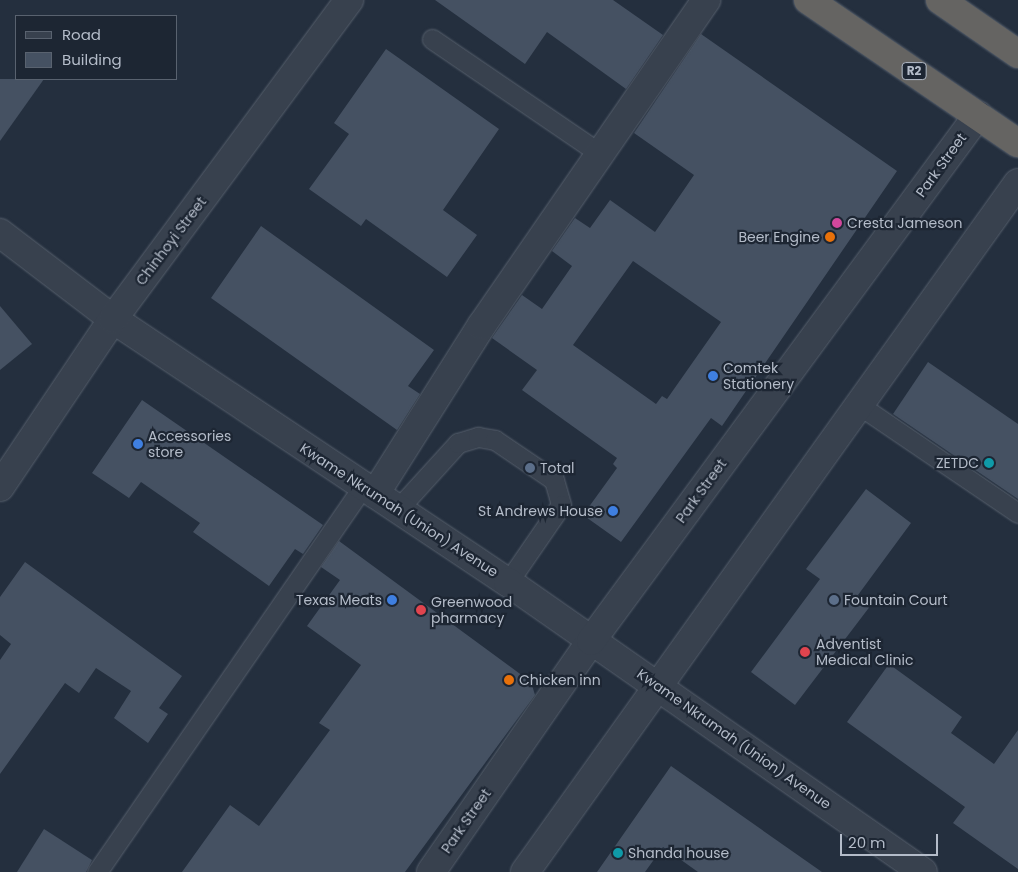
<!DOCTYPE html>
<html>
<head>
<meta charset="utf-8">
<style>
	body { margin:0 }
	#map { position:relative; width:1018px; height:872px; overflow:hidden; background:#242f3e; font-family:Poppins,sans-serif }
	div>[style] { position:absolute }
	.building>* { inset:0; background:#455162 }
	.roads { filter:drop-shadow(0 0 1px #565f6c) drop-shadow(0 0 1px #565f6c) }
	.service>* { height:19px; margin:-9.5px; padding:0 9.5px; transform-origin:9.5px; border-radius:9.5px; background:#38414e }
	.minor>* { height:28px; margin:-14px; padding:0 14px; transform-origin:14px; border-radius:14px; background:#38414e }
	.tertiary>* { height:28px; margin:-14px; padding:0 14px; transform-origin:14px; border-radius:14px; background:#38414e }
	.trunk>* { height:28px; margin:-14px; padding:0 14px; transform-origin:14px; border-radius:14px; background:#656462 }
	.dots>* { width:14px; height:14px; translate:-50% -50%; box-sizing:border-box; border:2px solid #1d2633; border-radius:50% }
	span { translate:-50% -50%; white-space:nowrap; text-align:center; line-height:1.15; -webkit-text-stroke:4.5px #1d2633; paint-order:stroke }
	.shield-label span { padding:1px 4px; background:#1d2633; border:1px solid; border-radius:4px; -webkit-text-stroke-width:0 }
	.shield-label { font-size:12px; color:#b4bcc9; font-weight:700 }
	.street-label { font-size:14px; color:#b4bcc9 }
	.poi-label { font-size:14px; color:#b4bcc9 }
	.left { translate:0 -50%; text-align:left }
	.right { translate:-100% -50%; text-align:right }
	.legend { position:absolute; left:15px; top:15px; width:162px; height:65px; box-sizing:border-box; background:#1d2633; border:1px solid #59626f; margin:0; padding:6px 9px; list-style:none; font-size:15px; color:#b4bcc9 }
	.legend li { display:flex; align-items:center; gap:10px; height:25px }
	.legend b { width:25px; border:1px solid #59626f }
	.scale { position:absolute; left:840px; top:834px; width:98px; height:22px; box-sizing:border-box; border:2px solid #b4bcc9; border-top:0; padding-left:6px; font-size:15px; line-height:18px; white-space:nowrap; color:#b4bcc9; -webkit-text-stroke:4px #1d2633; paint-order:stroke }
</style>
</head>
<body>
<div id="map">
	<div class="building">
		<div style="clip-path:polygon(435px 0,613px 0,663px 35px,626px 89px,547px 32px,525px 64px)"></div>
		<div style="clip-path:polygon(evenodd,701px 34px,897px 171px,722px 426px,711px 418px,621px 542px,583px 515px,617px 468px,613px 464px,617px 458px,522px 390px,537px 370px,492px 338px,522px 295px,542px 309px,572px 266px,552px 251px,575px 218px,590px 228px,610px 200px,655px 232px,694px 175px,634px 133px,701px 34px,633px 261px,721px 322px,667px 399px,662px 396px,656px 404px,573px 345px,633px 261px)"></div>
		<div style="clip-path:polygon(386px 49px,499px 129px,443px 210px,477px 235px,447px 277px,366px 219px,361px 226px,309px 189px,349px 134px,334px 123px)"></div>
		<div style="clip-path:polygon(0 79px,44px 79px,0 141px)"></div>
		<div style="clip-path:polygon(261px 226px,434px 350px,408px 386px,420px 394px,397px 430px,211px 298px)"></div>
		<div style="clip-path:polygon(0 306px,32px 344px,0 370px)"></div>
		<div style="clip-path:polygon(928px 362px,1018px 424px,1018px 499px,893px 414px)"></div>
		<div style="clip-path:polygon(142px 400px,323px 525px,303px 554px,295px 549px,269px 586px,193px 532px,200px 523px,141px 482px,129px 498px,92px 473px)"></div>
		<div style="clip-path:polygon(866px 489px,911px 523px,858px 595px,871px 605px,795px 705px,751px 672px,820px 579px,806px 569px)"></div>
		<div style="clip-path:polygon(339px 541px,531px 682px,535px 695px,405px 872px,182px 872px,230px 805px,259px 826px,330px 730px,319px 723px,361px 665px,307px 626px,340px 580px,321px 567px)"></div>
		<div style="clip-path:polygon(25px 562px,182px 676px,159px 708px,168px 714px,148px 743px,114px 718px,131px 691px,96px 668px,79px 693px,65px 683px,0 774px,0 660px,11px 644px,0 635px,0 597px)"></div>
		<div style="clip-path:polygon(889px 664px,962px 717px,951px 733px,994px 764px,1018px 730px,1018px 869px,953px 823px,965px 807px,847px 722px)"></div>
		<div style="clip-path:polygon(671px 766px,822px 872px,698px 872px,663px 847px,645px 872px,597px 872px)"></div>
		<div style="clip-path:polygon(44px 829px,92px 860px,86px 872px,17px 872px)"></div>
	</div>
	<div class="roads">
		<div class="service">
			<div style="left:432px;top:39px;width:202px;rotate:34.3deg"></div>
			<div style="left:859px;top:405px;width:192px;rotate:34.2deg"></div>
			<div style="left:397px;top:510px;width:91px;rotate:-47.7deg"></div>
			<div style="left:458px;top:443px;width:21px;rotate:-17deg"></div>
			<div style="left:478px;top:437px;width:17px;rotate:10deg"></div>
			<div style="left:495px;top:440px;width:71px;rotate:34.1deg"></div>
			<div style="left:554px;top:480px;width:26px;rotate:74deg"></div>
			<div style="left:561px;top:505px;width:93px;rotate:124.5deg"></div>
			<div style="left:97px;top:872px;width:468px;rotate:-55.4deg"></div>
		</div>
		<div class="minor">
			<div style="left:0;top:233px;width:142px;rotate:37.3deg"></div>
			<div style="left:113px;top:319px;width:475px;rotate:33.7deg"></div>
			<div style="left:508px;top:582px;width:506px;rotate:34.95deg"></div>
			<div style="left:375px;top:494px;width:200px;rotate:-57.7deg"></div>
			<div style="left:482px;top:325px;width:395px;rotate:-55.4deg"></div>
			<div style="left:431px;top:872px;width:281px;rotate:-55.3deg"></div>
			<div style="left:591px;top:641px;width:653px;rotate:-53.66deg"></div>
			<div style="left:525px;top:872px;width:847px;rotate:-54.42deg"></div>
		</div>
		<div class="tertiary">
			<div style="left:0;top:487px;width:202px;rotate:-56.1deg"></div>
			<div style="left:113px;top:319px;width:397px;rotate:-53.5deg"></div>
		</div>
		<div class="trunk">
			<div style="left:808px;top:0;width:254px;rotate:34.3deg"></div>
			<div style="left:940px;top:0;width:95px;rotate:34.7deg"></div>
		</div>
	</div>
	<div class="dots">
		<div style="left:837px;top:223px;background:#d1479c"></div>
		<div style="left:830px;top:237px;background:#e8710a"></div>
		<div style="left:713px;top:376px;background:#3f7fe0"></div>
		<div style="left:138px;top:444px;background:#3f7fe0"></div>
		<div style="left:989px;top:463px;background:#0f9aa8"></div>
		<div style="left:530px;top:468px;background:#5c6f8a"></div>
		<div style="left:613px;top:511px;background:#3f7fe0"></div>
		<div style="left:392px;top:600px;background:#3f7fe0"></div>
		<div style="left:834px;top:600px;background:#5c6f8a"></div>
		<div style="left:421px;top:610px;background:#e0444e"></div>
		<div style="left:805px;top:652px;background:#e0444e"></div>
		<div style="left:509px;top:680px;background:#e8710a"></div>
		<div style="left:618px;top:853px;background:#0f9aa8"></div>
	</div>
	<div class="shield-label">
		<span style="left:914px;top:71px">R2</span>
	</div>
	<div class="street-label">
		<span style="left:941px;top:165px;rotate:-54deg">Park Street</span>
		<span style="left:171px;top:241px;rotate:-53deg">Chinhoyi Street</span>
		<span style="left:701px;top:491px;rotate:-54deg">Park Street</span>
		<span style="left:399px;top:510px;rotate:33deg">Kwame Nkrumah (Union) Avenue</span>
		<span style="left:734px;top:739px;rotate:35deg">Kwame Nkrumah (Union) Avenue</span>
		<span style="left:466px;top:821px;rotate:-55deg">Park Street</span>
	</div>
	<div class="poi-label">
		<span class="left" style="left:847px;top:223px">Cresta Jameson</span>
		<span class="right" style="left:820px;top:237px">Beer Engine</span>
		<span class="left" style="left:723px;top:376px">Comtek<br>Stationery</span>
		<span class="left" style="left:148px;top:444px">Accessories<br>store</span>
		<span class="right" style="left:979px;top:463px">ZETDC</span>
		<span class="left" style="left:540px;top:468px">Total</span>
		<span class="right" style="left:603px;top:511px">St Andrews House</span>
		<span class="right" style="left:382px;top:600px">Texas Meats</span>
		<span class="left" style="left:844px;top:600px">Fountain Court</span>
		<span class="left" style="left:431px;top:610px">Greenwood<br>pharmacy</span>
		<span class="left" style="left:816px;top:652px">Adventist<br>Medical Clinic</span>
		<span class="left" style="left:519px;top:680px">Chicken inn</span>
		<span class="left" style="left:628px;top:853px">Shanda house</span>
	</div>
	<ul class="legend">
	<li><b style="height:6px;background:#38414e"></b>Road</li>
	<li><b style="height:14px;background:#455162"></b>Building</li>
	</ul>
	<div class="scale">20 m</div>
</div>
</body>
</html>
